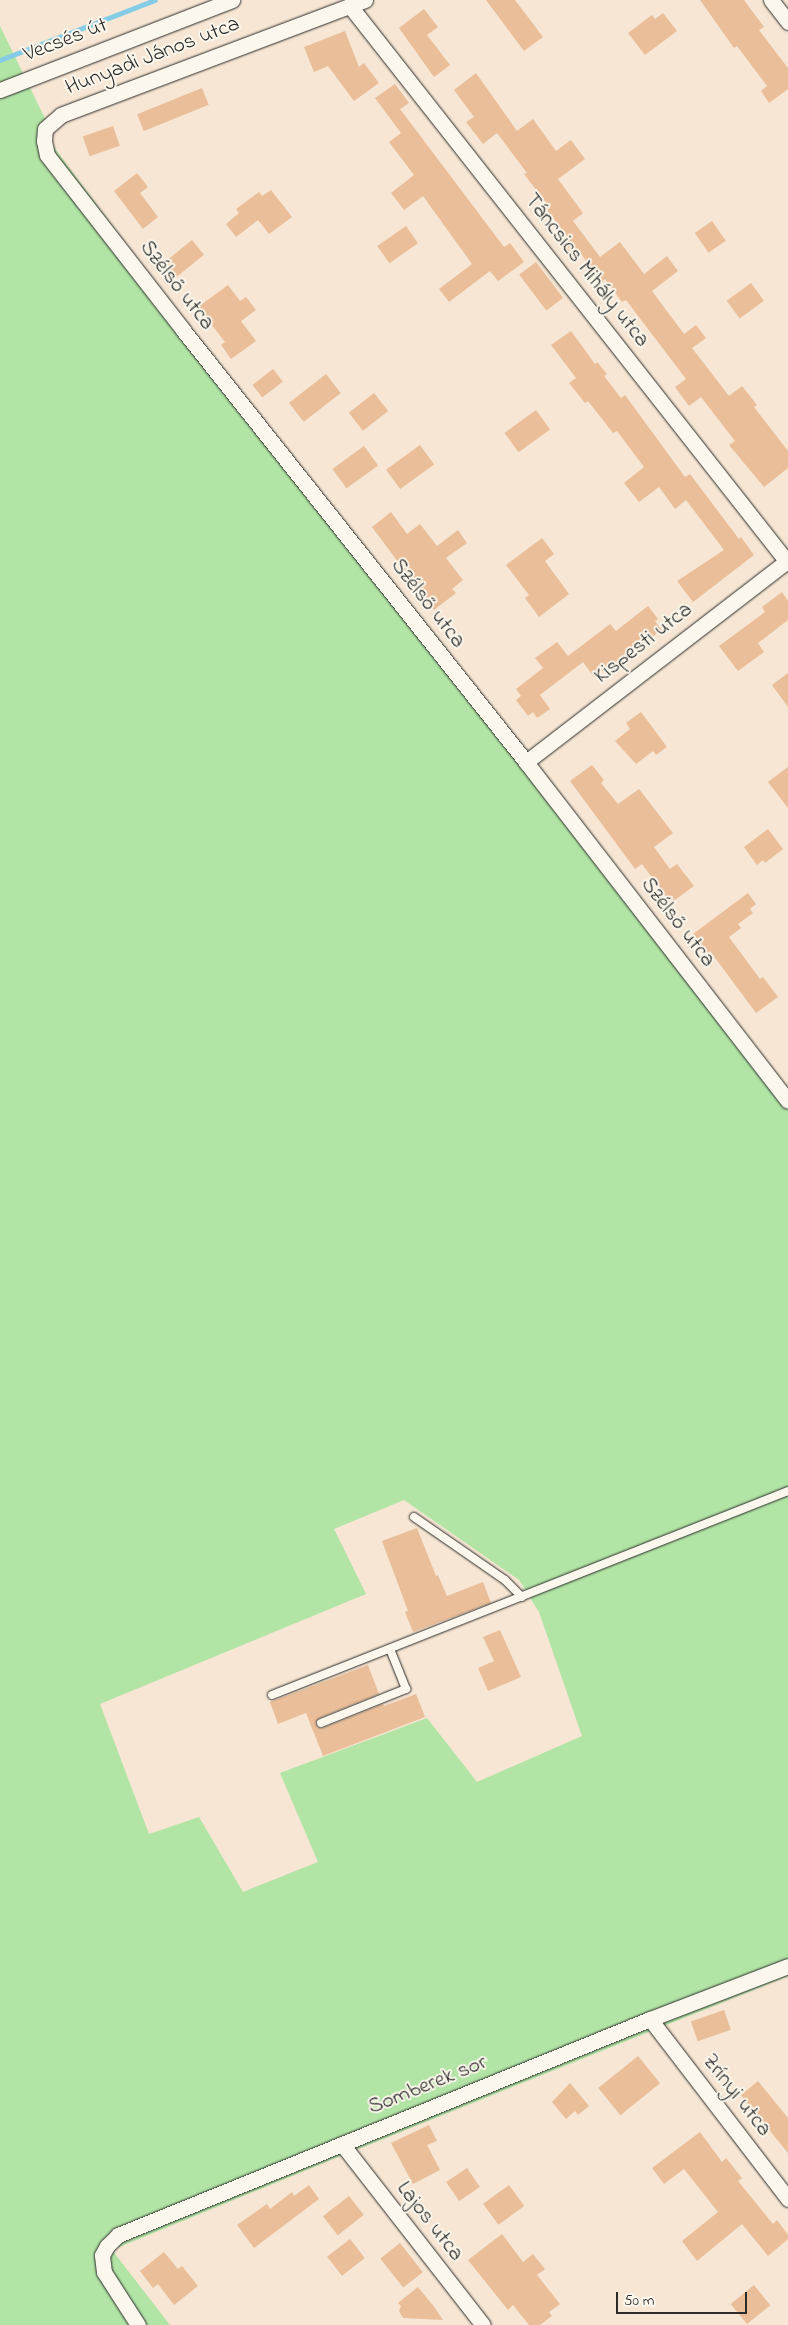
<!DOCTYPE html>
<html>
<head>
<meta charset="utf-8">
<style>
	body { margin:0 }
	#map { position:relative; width:788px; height:2325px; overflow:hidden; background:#f6e6d3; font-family:"Indie Flower",sans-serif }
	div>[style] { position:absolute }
	.green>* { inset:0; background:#b1e4a5 }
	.stream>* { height:5px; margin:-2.5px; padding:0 2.5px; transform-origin:2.5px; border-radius:2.5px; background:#84cce5 }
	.building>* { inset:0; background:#e9be99; transform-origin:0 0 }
	.roads { filter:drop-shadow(0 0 1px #2b2b2b) drop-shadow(0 0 1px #2b2b2b) }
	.service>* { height:8px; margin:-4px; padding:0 4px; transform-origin:4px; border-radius:4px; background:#fbf7ec }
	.minor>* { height:15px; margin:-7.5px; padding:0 7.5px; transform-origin:7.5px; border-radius:7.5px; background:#fbf7ec }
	span { translate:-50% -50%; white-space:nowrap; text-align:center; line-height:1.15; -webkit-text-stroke:4px #fbf7ec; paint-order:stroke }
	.street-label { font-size:22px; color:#2b2b2b }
	.scale { position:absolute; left:616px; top:2292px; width:131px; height:22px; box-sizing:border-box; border:2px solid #2b2b2b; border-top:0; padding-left:6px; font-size:15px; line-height:18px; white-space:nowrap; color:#2b2b2b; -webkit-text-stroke:4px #fbf7ec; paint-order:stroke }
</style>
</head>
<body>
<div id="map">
	<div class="green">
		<div style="clip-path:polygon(evenodd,0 26px,52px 133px,50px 142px,156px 284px,788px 1092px,788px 1976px,331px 2160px,112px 2250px,170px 2325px,0 2325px,0 26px,404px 1500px,519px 1580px,539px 1612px,582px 1736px,477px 1782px,427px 1718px,280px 1773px,318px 1862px,243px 1892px,199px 1817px,149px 1834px,100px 1704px,366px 1594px,334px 1529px,404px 1500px)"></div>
	</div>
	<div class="stream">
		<div style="left:0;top:60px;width:166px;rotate:-21.2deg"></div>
	</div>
	<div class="building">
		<div style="clip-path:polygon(486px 0,515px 0,543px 37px,524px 51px)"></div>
		<div style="clip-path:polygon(700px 0,744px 0,764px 27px,759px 30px,788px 68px,788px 89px,769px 103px,761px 91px,767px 86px,737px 46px,734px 48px)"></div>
		<div style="clip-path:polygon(424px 9px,438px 27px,427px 35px,450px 65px,434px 77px,399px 28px)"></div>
		<div style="clip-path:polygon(663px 13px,677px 31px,645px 55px,628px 33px,652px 15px,655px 19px)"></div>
		<div style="clip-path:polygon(345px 31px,359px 67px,364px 63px,379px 83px,354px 101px,328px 66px,314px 72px,304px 47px)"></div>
		<div style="clip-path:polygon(476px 73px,517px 131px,533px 119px,556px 151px,571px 140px,585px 159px,558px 179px,583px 213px,573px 221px,600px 257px,620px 242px,644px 274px,667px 256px,678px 271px,652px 291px,684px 334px,696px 325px,706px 338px,692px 348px,729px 396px,742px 386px,757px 405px,754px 407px,788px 451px,788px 468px,764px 487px,729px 445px,735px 441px,701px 397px,689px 406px,675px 387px,686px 379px,626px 300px,622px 302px,605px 279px,602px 282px,578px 250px,571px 255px,560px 241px,567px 236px,547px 210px,550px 208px,524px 174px,527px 173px,497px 133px,483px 144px,466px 122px,474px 117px,454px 90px)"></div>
		<div style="clip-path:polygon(395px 84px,409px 103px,400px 109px,504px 247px,510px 243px,524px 262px,498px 281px,490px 271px,449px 302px,439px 289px,472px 264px,423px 196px,404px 210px,391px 193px,414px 175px,389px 142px,401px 133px,375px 98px)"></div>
		<div style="left:202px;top:88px;width:18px;height:70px;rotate:68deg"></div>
		<div style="left:113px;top:126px;width:21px;height:32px;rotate:71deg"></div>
		<div style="clip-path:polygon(137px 173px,148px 187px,140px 193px,158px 217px,143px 229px,114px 191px)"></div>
		<div style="clip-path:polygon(271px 190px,292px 217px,269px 234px,258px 220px,236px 237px,226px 224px,239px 213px,236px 209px,259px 192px,262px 196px)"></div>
		<div style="left:712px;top:221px;width:24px;height:21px;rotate:55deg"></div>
		<div style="left:406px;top:226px;width:21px;height:35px;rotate:55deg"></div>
		<div style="left:192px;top:240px;width:19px;height:35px;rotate:51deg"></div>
		<div style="left:536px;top:262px;width:45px;height:21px;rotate:53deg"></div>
		<div style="left:751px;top:283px;width:22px;height:30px;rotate:54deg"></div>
		<div style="clip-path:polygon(228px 285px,240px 301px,246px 297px,256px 310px,241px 321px,256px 341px,231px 359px,221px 345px,225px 342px,198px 307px)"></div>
		<div style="clip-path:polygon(571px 331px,595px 364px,597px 362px,607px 374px,604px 376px,621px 398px,625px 395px,685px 477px,690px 474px,739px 539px,741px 537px,754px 555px,693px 602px,677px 581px,724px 550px,686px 500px,675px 509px,659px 487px,639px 502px,624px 483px,644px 467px,617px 431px,613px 433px,588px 401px,585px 403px,569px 383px,576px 378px,551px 345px)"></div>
		<div style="left:273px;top:369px;width:16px;height:26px;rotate:52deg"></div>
		<div style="left:326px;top:374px;width:24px;height:47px;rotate:52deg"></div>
		<div style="left:374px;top:393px;width:23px;height:32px;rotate:52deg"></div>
		<div style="left:536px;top:410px;width:24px;height:39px;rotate:54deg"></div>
		<div style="left:420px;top:445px;width:24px;height:42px;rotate:54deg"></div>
		<div style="left:364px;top:446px;width:24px;height:39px;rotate:54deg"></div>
		<div style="clip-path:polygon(391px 512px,407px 534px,420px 524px,437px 546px,458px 530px,467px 543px,446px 558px,463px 580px,452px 589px,456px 593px,434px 610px,372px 527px)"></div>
		<div style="clip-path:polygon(542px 538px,554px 554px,545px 561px,569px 594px,539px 617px,525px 598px,529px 595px,506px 565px)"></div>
		<div style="clip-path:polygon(782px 592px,788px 601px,788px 620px,758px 643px,764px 652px,738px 671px,719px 646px,765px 612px,762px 607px)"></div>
		<div style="clip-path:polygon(648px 606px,658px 619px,655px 621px,662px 630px,594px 677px,583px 662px,540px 695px,550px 709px,537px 718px,533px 712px,528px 716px,516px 700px,521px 696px,516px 689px,543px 668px,535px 658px,557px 642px,568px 656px,610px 624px,616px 631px)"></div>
		<div style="clip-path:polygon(788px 673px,788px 707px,772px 685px)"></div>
		<div style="clip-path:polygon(641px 712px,667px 747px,656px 755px,653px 751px,636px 764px,615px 741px,630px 729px,626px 723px)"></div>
		<div style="clip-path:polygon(592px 765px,604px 780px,601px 783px,618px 804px,639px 789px,673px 833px,654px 847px,670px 869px,677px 864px,694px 886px,671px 903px,642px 864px,635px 869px,570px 781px)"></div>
		<div style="clip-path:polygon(788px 767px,788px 808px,768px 782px)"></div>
		<div style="clip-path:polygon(768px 829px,783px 849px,765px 863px,763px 860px,757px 865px,744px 847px)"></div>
		<div style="clip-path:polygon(748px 893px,756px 904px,750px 909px,753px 913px,738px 924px,741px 928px,729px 937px,760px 979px,763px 977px,778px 997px,756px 1013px,710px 951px,707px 953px,693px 934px)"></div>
		<div style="clip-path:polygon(417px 1528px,436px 1576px,438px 1575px,447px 1596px,483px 1582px,491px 1603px,413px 1632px,405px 1612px,408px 1611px,382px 1541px)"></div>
		<div style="clip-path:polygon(500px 1630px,521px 1677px,488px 1691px,478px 1668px,494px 1661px,483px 1637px)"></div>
		<div style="clip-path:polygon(368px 1665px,379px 1694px,319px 1718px,316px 1722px,317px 1727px,323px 1728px,383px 1704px,384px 1706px,416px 1694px,425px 1717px,323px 1756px,306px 1713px,278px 1724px,270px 1702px)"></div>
		<div style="left:724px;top:2010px;width:21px;height:35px;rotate:71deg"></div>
		<div style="left:638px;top:2056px;width:35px;height:51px;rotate:51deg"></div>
		<div style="clip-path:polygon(758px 2081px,788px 2118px,788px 2153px,741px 2095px)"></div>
		<div style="clip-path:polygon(570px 2083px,589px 2106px,578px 2115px,575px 2111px,566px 2119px,552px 2102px)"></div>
		<div style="clip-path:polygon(429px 2125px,437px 2141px,427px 2145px,440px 2170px,413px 2184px,391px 2143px)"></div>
		<div style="clip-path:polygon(700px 2132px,722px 2162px,726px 2158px,742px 2178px,738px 2181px,773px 2224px,777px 2220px,788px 2235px,788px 2239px,768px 2256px,742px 2224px,697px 2261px,682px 2241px,718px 2212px,684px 2169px,664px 2184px,652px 2168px)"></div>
		<div style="left:467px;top:2168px;width:23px;height:25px;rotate:56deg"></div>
		<div style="clip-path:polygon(309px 2185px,319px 2199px,254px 2248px,237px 2225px,267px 2204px,270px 2209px,292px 2192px,294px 2196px)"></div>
		<div style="left:509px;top:2185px;width:26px;height:32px;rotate:54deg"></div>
		<div style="left:349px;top:2196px;width:24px;height:33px;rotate:52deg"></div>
		<div style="clip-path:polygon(502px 2234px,523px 2262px,533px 2254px,545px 2269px,537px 2275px,560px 2304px,549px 2312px,552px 2316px,540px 2325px,529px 2325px,513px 2305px,508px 2310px,468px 2260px)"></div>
		<div style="left:350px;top:2239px;width:24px;height:29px;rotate:52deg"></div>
		<div style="left:400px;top:2243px;width:37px;height:25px;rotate:52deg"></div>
		<div style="clip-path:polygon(164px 2252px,178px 2269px,182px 2266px,198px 2286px,174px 2305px,158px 2284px,153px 2288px,140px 2271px)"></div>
		<div style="left:754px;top:2285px;width:26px;height:30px;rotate:51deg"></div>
		<div style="clip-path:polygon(418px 2287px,435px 2308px,443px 2320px,403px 2318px,399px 2311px,401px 2306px,398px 2303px)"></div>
	</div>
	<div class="roads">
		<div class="service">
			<div style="left:414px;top:1517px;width:111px;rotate:34.7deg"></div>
			<div style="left:505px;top:1580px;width:24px;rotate:45deg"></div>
			<div style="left:272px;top:1695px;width:555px;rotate:-21.57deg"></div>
			<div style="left:321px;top:1723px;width:92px;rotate:-21.8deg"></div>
			<div style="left:406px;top:1689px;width:43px;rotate:-111.8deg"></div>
		</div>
		<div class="minor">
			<div style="left:365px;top:0;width:325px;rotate:159.3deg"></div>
			<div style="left:61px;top:115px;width:21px;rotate:139deg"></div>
			<div style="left:45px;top:129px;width:12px;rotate:95deg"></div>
			<div style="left:44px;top:141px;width:14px;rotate:78deg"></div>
			<div style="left:47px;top:155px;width:222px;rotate:52.1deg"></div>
			<div style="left:183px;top:330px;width:552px;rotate:51.55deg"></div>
			<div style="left:526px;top:762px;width:428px;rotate:52.3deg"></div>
			<div style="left:771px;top:0;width:28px;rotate:52deg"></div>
			<div style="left:350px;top:6px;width:709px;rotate:51.82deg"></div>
			<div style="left:0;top:90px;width:249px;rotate:-21.2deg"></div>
			<div style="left:526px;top:762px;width:331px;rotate:-37.6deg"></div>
			<div style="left:650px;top:2019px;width:227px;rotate:52.5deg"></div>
			<div style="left:342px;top:2144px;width:229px;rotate:52.1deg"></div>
			<div style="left:138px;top:2325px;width:63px;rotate:-122.7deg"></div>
			<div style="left:104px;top:2272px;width:17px;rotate:-97deg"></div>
			<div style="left:102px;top:2255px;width:10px;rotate:-61deg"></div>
			<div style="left:107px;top:2246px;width:16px;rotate:-45deg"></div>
			<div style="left:118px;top:2235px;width:574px;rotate:-22.1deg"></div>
			<div style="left:650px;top:2019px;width:148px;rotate:-21deg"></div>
		</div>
	</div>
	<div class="street-label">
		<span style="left:66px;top:41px;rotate:-21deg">Vecsés út</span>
		<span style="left:153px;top:57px;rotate:-21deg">Hunyadi János utca</span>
		<span style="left:586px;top:271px;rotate:52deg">Táncsics Mihály utca</span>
		<span style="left:176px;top:286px;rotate:52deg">Szélső utca</span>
		<span style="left:427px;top:604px;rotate:52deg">Szélső utca</span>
		<span style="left:644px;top:644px;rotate:-38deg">Kispesti utca</span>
		<span style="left:677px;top:923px;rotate:52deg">Szélső utca</span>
		<span style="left:428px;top:2086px;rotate:-22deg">Somberek sor</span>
		<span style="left:736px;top:2096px;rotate:52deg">Zrínyi utca</span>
		<span style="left:429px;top:2222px;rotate:52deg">Lajos utca</span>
	</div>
	<div class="scale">50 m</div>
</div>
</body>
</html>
